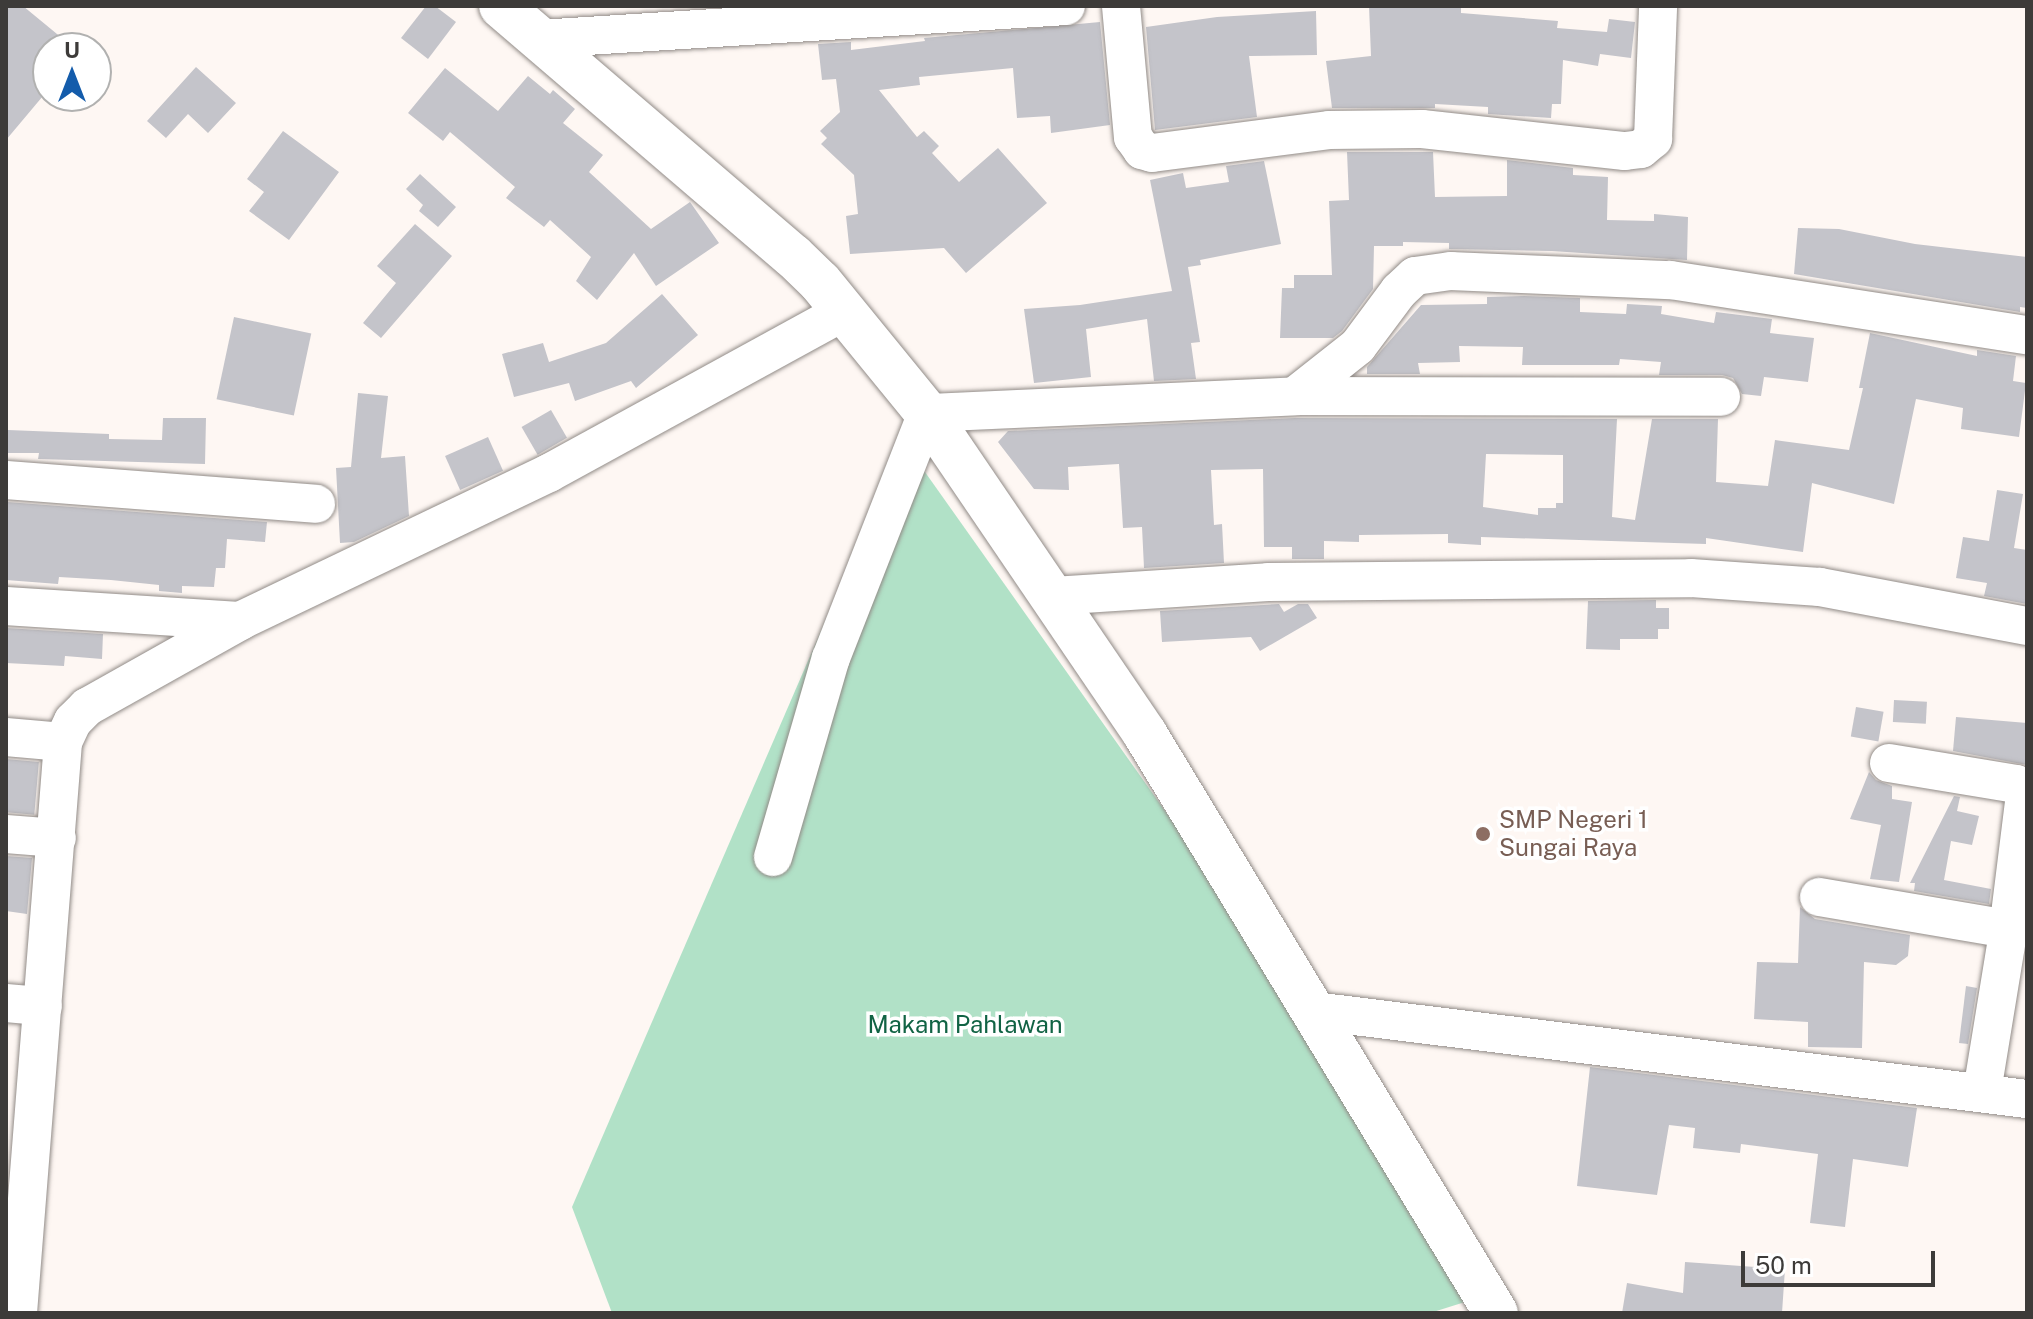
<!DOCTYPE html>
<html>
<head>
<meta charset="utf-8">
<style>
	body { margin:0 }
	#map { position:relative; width:2033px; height:1319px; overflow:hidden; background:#fef7f3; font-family:"Public Sans",sans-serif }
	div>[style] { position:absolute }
	.green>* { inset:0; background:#b1e1c7 }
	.building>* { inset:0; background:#c4c4ca; transform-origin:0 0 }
	.roads { filter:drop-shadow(0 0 2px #918b87) drop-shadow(0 0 2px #918b87) }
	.minor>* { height:38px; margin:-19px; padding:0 19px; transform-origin:19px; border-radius:19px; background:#fff }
	.major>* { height:44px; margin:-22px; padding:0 22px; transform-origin:22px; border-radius:22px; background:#fff }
	.dots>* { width:22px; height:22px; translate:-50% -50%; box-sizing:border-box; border:4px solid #fff; border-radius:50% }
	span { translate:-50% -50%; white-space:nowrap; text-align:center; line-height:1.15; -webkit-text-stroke:7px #fff; paint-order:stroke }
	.education-label { font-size:24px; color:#785e54 }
	.left { translate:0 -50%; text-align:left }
	.park-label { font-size:24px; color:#116344 }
	.frame { position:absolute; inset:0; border:8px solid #3d3b39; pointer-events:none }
	.north { position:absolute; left:32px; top:32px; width:80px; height:80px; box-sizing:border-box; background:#fff; border:2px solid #b1b1b0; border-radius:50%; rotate:0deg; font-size:22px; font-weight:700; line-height:32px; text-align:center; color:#3d3b39 }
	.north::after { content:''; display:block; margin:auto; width:28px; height:36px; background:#145cab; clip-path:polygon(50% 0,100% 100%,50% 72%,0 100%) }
	.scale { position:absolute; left:1741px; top:1251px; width:194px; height:36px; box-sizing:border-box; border:4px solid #3d3b39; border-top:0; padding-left:10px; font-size:24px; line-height:28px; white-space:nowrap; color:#3d3b39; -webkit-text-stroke:6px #fff; paint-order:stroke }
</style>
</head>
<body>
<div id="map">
	<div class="green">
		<div style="clip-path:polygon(903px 441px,1219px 887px,1465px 1302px,1430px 1313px,612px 1313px,572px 1207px)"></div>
	</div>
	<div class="building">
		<div style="clip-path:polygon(6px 6px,23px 6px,74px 48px,48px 48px,48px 90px,6px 140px)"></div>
		<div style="clip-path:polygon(426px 6px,435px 6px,456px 22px,428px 59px,401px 38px)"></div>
		<div style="clip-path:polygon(1369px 6px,1461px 6px,1461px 13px,1558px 21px,1557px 28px,1607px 32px,1609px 19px,1635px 22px,1631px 58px,1600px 54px,1598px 66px,1563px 60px,1561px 104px,1552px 104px,1551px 118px,1488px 114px,1488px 107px,1435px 104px,1435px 108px,1332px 108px,1326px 61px,1371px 56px)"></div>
		<div style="clip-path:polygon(1316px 11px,1317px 55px,1249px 56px,1257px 117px,1155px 130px,1146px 27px,1217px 17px)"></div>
		<div style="clip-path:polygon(1100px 22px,1110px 125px,1051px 133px,1050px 116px,1017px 118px,1013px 68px,919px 77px,920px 85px,879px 90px,917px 137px,924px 131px,939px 146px,932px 153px,959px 182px,998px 148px,1047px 203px,966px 273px,944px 248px,850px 254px,846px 216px,858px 214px,854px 175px,821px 144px,827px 138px,820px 131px,840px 112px,836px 79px,822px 80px,818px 44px,851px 42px,851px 50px,925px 41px,924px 38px)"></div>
		<div style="clip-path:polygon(196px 67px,236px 103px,208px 133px,188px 114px,166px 138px,147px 121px)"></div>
		<div style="clip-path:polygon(445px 68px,498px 111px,528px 76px,550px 94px,553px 90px,575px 109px,563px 123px,603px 155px,589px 172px,651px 229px,690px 202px,719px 243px,656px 286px,634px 253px,597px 300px,576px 281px,591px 257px,550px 220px,544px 227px,506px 198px,515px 187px,450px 132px,443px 141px,408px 113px)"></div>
		<div style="clip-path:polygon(283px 131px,339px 172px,289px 240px,249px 211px,264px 192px,247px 179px)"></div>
		<div style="clip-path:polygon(1347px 152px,1433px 152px,1435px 197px,1507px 196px,1507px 160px,1573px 168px,1573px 175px,1608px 177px,1607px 220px,1654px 221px,1654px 214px,1688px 217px,1687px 260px,1552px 251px,1449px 249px,1449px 243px,1403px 242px,1403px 246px,1374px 246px,1373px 289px,1342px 331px,1333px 338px,1280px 338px,1282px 288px,1294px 288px,1294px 275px,1332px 275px,1329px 201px,1349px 200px)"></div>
		<div style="clip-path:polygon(1264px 161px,1281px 244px,1200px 260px,1201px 265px,1188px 267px,1200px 342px,1191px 343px,1196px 379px,1154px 381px,1147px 319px,1086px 329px,1091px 377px,1034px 383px,1024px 309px,1080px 305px,1172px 291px,1150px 180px,1183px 173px,1186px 188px,1229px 182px,1226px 166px)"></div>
		<div style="clip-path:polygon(420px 174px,456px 207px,438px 227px,419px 211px,423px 205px,406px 189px)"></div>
		<div style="clip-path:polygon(415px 224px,452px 256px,381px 338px,363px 323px,396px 283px,377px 266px)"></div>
		<div style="clip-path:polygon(1798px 228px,1839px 229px,1915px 244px,2027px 257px,2027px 308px,2020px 307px,2020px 312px,1794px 274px)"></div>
		<div style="clip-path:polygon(662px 294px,698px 335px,636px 388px,631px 381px,575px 401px,569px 383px,514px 397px,502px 354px,543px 343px,549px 362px,606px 343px)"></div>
		<div style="clip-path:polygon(1524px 296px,1580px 298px,1580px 312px,1626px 314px,1627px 304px,1662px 306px,1661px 314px,1714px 323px,1716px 312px,1772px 319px,1770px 333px,1814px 338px,1808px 382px,1764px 377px,1761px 396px,1742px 394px,1733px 378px,1722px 375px,1659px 375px,1661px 362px,1620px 359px,1619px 365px,1522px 365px,1523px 347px,1459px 346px,1460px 362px,1418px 363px,1420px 374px,1367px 374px,1367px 367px,1421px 305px,1487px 304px,1487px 297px)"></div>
		<div style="left:234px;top:317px;width:79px;height:84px;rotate:12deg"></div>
		<div style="clip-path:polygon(evenodd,1870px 333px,1977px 356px,1977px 350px,2016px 356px,2013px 381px,2026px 383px,2019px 437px,1961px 429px,1963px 408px,1916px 399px,1894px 504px,1812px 483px,1803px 552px,1706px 538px,1706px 544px,1481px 537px,1481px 545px,1448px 543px,1448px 534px,1359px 535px,1359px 542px,1324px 541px,1324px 559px,1292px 559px,1292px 547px,1264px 547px,1263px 469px,1211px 470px,1214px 525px,1222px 524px,1224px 563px,1144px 568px,1142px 527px,1123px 528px,1119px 464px,1068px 467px,1069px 490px,1034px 489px,998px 442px,1008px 431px,1295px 418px,1617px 419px,1612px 517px,1635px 520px,1652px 419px,1718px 419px,1716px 482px,1768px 486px,1775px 440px,1849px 450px,1863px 388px,1859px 388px,1870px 333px,1486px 454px,1563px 455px,1563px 503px,1556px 503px,1556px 508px,1538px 508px,1538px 515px,1483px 507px,1486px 454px)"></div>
		<div style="clip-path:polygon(358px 393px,388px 396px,381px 458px,405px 456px,409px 516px,354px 542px,340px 543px,336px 468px,351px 467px)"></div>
		<div style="left:551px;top:410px;width:32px;height:34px;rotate:60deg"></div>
		<div style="clip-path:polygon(163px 418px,206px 418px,205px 464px,38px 459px,39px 453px,8px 453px,8px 430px,109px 434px,109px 439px,162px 440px)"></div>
		<div style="left:488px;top:437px;width:37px;height:47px;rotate:66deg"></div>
		<div style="clip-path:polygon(1997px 490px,2023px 494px,2014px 548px,2027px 550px,2027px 604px,1984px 596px,1987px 583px,1956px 578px,1963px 537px,1989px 541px)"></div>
		<div style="clip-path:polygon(7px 502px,267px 522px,265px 542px,227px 539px,225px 568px,216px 568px,214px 587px,182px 586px,182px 593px,159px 591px,159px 585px,111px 580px,59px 577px,58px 584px,6px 580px)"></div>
		<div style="clip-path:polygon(1656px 600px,1656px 608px,1669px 608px,1669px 629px,1658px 629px,1658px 639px,1620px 639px,1620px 650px,1586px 649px,1588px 601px)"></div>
		<div style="clip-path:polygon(1279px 604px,1284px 612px,1298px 604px,1308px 604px,1317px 618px,1260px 651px,1251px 637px,1162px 642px,1160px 611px)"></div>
		<div style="clip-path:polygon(6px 628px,103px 634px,102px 659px,65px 656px,64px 666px,6px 663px)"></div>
		<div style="left:1894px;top:700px;width:33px;height:22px;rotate:3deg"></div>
		<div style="left:1856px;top:707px;width:28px;height:30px;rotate:10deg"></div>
		<div style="clip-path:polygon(1956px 717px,2027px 723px,2027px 765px,1953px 751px)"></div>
		<div style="left:6px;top:759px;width:33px;height:53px;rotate:5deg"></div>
		<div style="clip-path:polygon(1869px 772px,1876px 780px,1892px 786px,1892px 799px,1912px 802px,1899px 882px,1870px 879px,1881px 825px,1850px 819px)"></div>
		<div style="clip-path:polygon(1954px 796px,1960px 797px,1957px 811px,1979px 816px,1972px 845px,1951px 841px,1944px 880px,1991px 889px,1989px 904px,1914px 891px,1915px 883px,1910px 883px)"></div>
		<div style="clip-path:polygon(6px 856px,32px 858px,27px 914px,6px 911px)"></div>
		<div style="clip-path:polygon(1800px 907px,1815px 919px,1910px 935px,1908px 956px,1896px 965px,1864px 962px,1862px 1048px,1808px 1047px,1808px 1022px,1754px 1019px,1757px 962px,1798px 963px)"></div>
		<div style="clip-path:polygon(1966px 986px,1977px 988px,1968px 1044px,1959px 1043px)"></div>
		<div style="clip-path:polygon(1590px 1067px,1917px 1108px,1908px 1167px,1853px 1159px,1845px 1227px,1810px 1223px,1818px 1154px,1741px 1144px,1740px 1153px,1693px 1148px,1695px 1128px,1669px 1125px,1657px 1195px,1577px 1186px)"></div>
		<div style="clip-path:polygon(1685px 1262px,1785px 1269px,1782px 1313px,1622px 1313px,1627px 1283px,1683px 1293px)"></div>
	</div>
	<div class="roads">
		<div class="minor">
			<div style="left:1121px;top:6px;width:132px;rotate:84.8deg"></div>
			<div style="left:1133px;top:137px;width:16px;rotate:55deg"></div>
			<div style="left:1142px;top:150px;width:10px;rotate:17deg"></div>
			<div style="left:1152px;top:153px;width:178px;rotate:-7.4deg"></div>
			<div style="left:1329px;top:130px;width:93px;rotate:-0.6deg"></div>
			<div style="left:1422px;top:129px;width:204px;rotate:6.2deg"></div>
			<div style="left:1625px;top:151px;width:16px;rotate:-7deg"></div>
			<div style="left:1641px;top:149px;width:16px;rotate:-40deg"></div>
			<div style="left:1653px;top:139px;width:133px;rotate:-87.8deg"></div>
			<div style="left:539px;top:39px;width:528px;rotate:-3.58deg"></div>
			<div style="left:1295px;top:396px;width:426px;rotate:0.1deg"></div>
			<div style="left:6px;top:480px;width:311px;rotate:4.4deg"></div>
			<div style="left:1053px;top:596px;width:215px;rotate:-3.7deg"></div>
			<div style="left:1268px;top:582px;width:423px;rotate:-0.5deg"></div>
			<div style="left:1691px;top:578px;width:129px;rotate:4deg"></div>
			<div style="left:1820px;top:587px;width:211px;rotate:10.7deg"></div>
			<div style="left:6px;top:606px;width:234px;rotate:3.7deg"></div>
			<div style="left:6px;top:737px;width:57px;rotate:5deg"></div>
			<div style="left:1889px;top:763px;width:129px;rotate:9.4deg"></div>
			<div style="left:2016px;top:784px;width:13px;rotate:48deg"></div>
			<div style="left:2025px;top:794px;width:146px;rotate:97.1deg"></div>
			<div style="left:2007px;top:939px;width:155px;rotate:99.3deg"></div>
			<div style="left:6px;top:834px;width:51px;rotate:4.5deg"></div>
			<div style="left:773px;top:857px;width:207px;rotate:-73.8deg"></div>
			<div style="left:831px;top:658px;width:263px;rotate:-68.6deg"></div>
			<div style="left:927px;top:413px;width:368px;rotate:-2.6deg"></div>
			<div style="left:1295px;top:396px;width:80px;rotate:-38.4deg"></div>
			<div style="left:1358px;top:346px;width:69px;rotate:-53.3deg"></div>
			<div style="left:1399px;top:291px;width:22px;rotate:-43deg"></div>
			<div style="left:1415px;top:276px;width:36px;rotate:-8deg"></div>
			<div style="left:1451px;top:271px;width:219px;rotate:2.4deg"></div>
			<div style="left:1670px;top:280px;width:361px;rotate:8.8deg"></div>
			<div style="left:1819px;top:897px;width:192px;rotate:9.6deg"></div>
			<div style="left:6px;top:1003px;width:37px;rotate:5deg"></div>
			<div style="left:1314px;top:1011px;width:718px;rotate:7.04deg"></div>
			<div style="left:18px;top:1313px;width:573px;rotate:-85.49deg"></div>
			<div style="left:63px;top:742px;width:23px;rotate:-65deg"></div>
			<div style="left:73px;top:721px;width:20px;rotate:-45deg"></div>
			<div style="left:87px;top:707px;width:176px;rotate:-29.3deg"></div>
			<div style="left:240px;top:621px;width:343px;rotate:-25.6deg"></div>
			<div style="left:549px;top:473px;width:335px;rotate:-28.7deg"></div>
		</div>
		<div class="major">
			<div style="left:501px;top:6px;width:384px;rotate:40.6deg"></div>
			<div style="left:793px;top:256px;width:37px;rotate:44deg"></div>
			<div style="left:820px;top:282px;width:169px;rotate:50.8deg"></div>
			<div style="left:927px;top:413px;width:388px;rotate:55.8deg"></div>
			<div style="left:1145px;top:734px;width:677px;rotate:58.78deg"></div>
		</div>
	</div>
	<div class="dots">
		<div style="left:1483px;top:834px;background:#8d6e63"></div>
	</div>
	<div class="education-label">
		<span class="left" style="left:1499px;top:834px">SMP Negeri 1<br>Sungai Raya</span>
	</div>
	<div class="park-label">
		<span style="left:965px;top:1025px">Makam Pahlawan</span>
	</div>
	<div class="frame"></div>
	<div class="north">U</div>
	<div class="scale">50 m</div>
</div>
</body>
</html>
